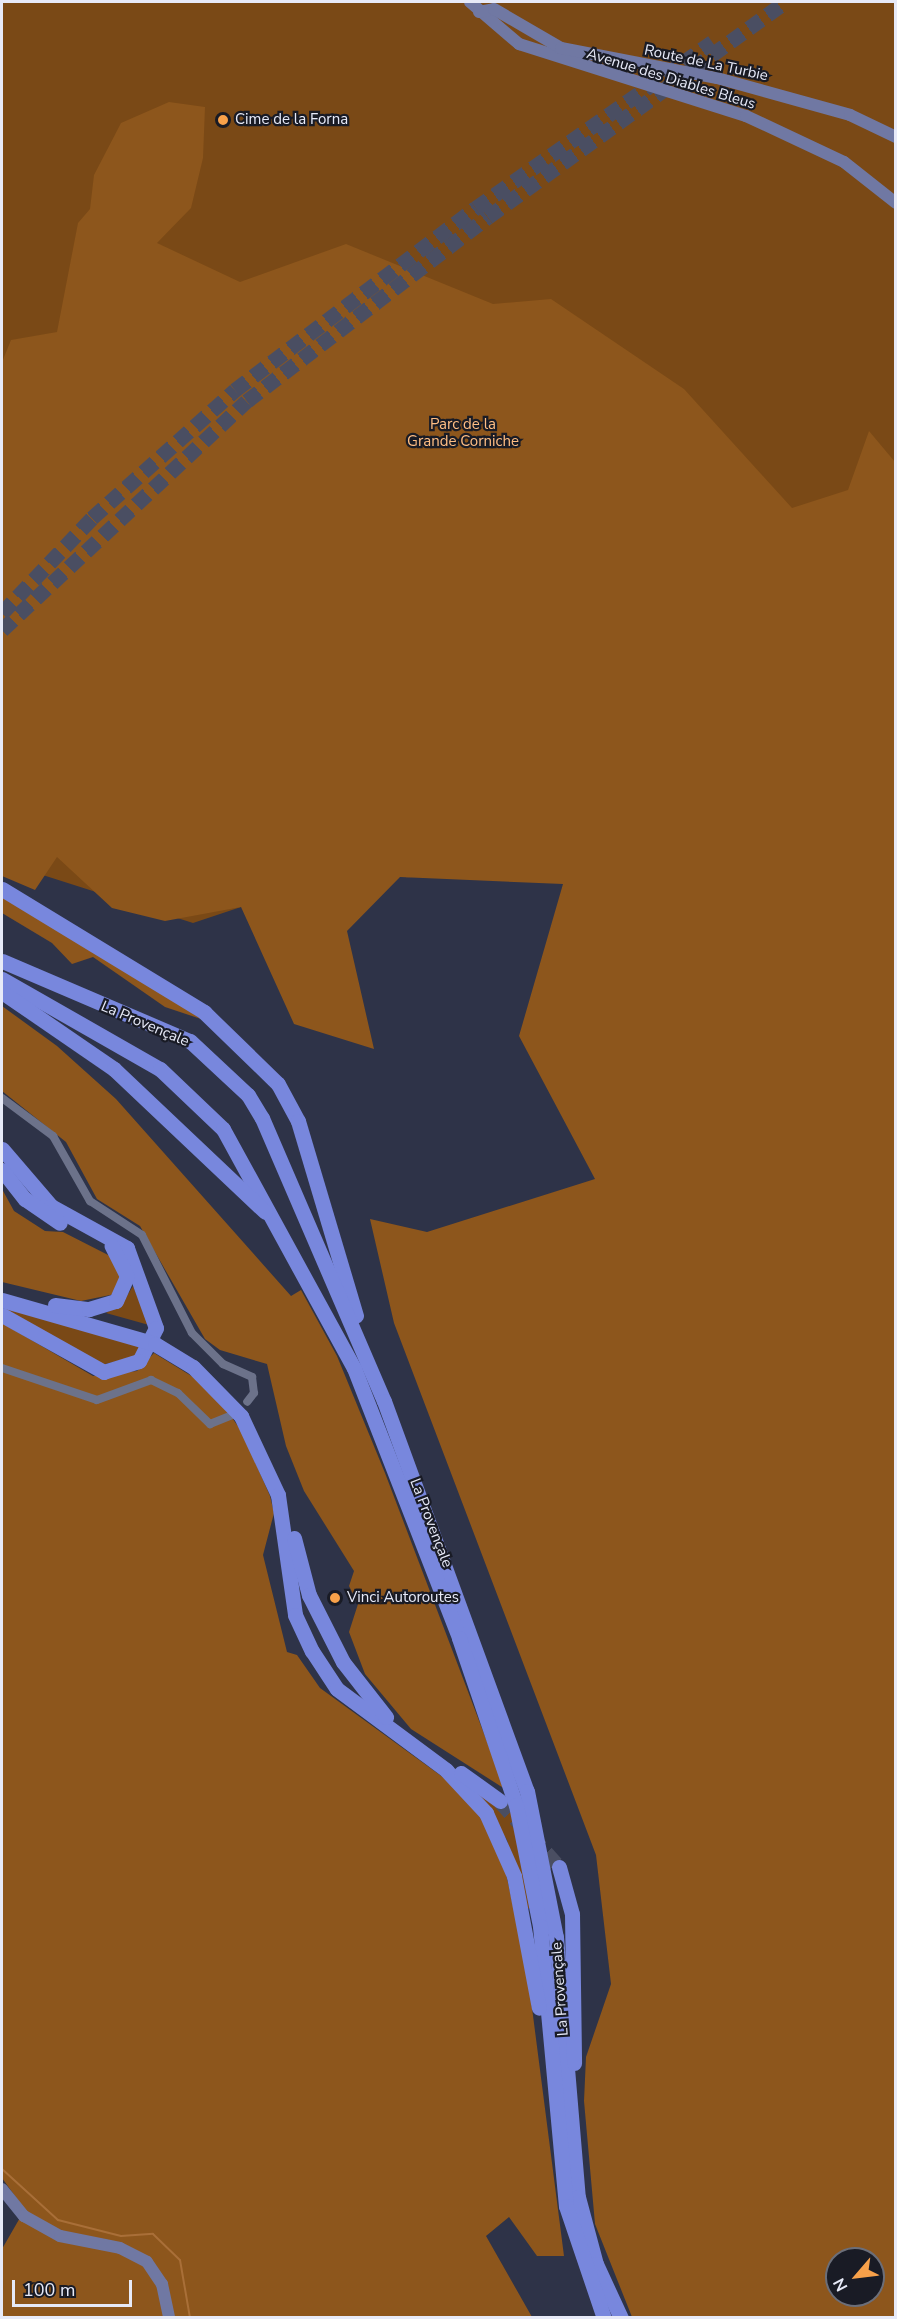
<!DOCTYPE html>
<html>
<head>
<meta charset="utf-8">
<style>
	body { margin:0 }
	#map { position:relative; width:897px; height:2319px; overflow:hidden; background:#2e3348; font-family:"Nunito Sans",sans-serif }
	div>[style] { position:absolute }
	.green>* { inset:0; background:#7a4916 }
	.forest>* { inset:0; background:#8d561c }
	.stream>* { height:2px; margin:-1px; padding:0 1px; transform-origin:1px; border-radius:1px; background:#a96f38 }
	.highway-tunnel>* { height:15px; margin-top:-7.5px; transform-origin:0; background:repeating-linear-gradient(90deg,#4a4e62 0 15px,transparent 0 23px) }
	.street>* { height:8px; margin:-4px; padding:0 4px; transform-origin:4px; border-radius:4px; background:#6c728a }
	.secondary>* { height:12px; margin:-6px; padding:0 6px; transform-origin:6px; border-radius:6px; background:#7078a3 }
	.highway>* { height:15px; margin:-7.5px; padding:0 7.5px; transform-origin:7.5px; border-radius:7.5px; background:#7887dd }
	.dots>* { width:16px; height:16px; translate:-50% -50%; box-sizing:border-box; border:3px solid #191b25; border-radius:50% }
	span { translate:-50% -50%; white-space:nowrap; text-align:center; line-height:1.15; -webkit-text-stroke:4.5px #191b25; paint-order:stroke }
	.street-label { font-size:15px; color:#e7eaf8 }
	.poi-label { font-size:15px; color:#e7eaf8 }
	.left { translate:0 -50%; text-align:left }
	.park-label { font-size:15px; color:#ffbe84 }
	.frame { position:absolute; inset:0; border:3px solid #e7eaf8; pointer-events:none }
	.north { position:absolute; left:825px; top:2247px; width:60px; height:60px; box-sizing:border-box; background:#191b25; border:2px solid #6b6e79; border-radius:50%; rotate:242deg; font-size:16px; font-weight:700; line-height:24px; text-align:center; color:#e7eaf8 }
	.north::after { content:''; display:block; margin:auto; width:21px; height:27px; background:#f8a14a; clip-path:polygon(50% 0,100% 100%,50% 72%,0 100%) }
	.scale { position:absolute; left:12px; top:2280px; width:120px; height:27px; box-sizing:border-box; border:3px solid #e7eaf8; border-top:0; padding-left:8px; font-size:18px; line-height:21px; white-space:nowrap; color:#e7eaf8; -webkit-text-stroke:4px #191b25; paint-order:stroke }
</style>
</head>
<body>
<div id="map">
	<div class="green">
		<div style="clip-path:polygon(evenodd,2px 2px,895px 2px,895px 2317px,663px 2317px,634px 1900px,607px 1188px,572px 868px,381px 860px,193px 923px,2px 862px,2px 2px,837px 2259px,873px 2259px,873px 2295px,837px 2295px,837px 2259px)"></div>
		<div style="clip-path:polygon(133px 1286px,149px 1325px,106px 1313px,122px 1304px)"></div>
		<div style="clip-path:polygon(2px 1307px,144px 1347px,134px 1357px,101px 1365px)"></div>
		<div style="clip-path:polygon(473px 1789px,503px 1809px,509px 1804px,531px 1907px,526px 1910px,507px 1840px)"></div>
	</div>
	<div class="forest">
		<div style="clip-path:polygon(evenodd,169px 102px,205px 107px,203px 158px,191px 208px,157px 243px,240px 282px,346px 244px,493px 304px,551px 299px,684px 389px,792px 508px,848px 490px,869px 431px,895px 462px,895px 2317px,632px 2317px,595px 2224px,584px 2101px,586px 2057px,611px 1984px,596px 1855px,394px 1323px,370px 1219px,427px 1232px,595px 1179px,519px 1036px,563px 884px,400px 877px,347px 931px,374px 1049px,294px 1024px,241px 907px,165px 921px,112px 908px,57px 857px,35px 890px,2px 876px,2px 362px,11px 340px,57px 332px,78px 223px,90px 209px,94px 175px,121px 123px,169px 102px,837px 2259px,873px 2259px,873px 2295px,837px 2295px,837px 2259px)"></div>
		<div style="clip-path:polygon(2px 895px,204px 1020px,165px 1007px,93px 957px,72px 964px,52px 943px,2px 913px)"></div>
		<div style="clip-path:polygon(2px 1006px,57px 1046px,116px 1099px,291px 1296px,301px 1290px,337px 1356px,385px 1473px,505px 1789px,411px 1729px,365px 1674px,349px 1632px,358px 1604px,349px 1586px,354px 1571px,304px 1491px,286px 1446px,267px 1364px,220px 1350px,205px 1339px,140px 1226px,97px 1199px,66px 1142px,2px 1091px)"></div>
		<div style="clip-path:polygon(2px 1189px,14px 1211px,45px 1231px,63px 1232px,114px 1258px,121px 1277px,115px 1294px,81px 1301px,2px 1282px)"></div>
		<div style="clip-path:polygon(2px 1323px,93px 1376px,137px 1371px,154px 1353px,198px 1380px,221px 1402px,242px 1432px,270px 1496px,274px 1513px,263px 1555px,287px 1652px,297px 1655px,320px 1688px,444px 1778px,483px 1818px,503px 1860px,527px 1969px,564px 2256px,537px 2256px,509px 2217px,486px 2236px,532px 2317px,2px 2318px,2px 2249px,21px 2216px,20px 2203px,2px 2178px)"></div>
	</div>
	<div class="stream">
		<div style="left:2px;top:2169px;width:76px;rotate:42.3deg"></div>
		<div style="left:58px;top:2220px;width:65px;rotate:14.3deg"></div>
		<div style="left:121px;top:2236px;width:32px;rotate:-4deg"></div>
		<div style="left:153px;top:2234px;width:37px;rotate:44deg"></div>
		<div style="left:180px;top:2260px;width:59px;rotate:80.2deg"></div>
	</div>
	<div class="highway-tunnel">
		<div style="left:2px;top:613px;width:131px;rotate:-46.5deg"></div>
		<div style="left:92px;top:518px;width:192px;rotate:-41.8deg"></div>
		<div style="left:235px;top:390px;width:302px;rotate:-37.1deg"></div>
		<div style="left:476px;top:208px;width:289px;rotate:-35.1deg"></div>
		<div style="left:2px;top:630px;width:335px;rotate:-43.1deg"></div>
		<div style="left:247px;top:401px;width:303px;rotate:-37.4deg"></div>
		<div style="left:488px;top:217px;width:367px;rotate:-35.9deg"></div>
		<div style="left:500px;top:1801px;width:89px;rotate:48.2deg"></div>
	</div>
	<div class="street">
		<div style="left:2px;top:1098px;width:64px;rotate:36.7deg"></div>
		<div style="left:53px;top:1136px;width:75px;rotate:60.4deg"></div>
		<div style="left:90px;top:1201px;width:62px;rotate:33.2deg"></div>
		<div style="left:142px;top:1235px;width:110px;rotate:63deg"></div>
		<div style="left:192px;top:1333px;width:44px;rotate:45deg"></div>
		<div style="left:223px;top:1364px;width:32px;rotate:24deg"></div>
		<div style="left:252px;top:1377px;width:16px;rotate:83deg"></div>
		<div style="left:254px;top:1393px;width:11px;rotate:128deg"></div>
		<div style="left:2px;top:1368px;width:100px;rotate:18.6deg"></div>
		<div style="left:97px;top:1400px;width:58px;rotate:-20.3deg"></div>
		<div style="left:151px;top:1380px;width:30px;rotate:26deg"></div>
		<div style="left:178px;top:1393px;width:45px;rotate:44.1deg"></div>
		<div style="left:210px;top:1424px;width:22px;rotate:-22deg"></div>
	</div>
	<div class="secondary">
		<div style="left:470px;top:2px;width:65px;rotate:40.6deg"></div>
		<div style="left:519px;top:44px;width:238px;rotate:17.6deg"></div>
		<div style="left:746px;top:116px;width:108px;rotate:25.1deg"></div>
		<div style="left:844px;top:162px;width:66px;rotate:38.3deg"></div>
		<div style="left:479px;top:12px;width:15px;rotate:-11deg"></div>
		<div style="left:494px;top:9px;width:78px;rotate:30.2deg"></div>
		<div style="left:561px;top:48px;width:159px;rotate:10.9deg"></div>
		<div style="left:717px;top:78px;width:138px;rotate:15.5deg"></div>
		<div style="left:850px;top:115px;width:51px;rotate:25.6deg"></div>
		<div style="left:2px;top:2189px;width:35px;rotate:51deg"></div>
		<div style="left:24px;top:2216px;width:41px;rotate:29.1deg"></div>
		<div style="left:60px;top:2236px;width:61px;rotate:11.3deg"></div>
		<div style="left:120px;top:2248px;width:30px;rotate:27deg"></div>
		<div style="left:147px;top:2262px;width:27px;rotate:56deg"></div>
		<div style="left:162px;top:2284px;width:35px;rotate:78deg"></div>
	</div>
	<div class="highway">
		<div style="left:2px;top:889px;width:237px;rotate:31.3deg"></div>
		<div style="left:204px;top:1012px;width:103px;rotate:44.2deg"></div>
		<div style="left:278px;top:1084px;width:42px;rotate:61.6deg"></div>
		<div style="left:298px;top:1121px;width:203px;rotate:73.4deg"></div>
		<div style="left:2px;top:961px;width:204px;rotate:23.1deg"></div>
		<div style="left:190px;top:1041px;width:79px;rotate:43deg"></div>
		<div style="left:248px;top:1095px;width:27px;rotate:59deg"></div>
		<div style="left:262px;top:1118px;width:308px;rotate:66.7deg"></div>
		<div style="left:384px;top:1401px;width:415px;rotate:69.9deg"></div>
		<div style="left:527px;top:1791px;width:149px;rotate:78.8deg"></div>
		<div style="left:556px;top:1937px;width:261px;rotate:85.2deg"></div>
		<div style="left:578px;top:2197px;width:69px;rotate:75deg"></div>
		<div style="left:596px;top:2264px;width:60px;rotate:65.2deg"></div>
		<div style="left:2px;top:979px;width:182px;rotate:29.7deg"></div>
		<div style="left:160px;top:1069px;width:87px;rotate:43.6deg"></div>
		<div style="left:223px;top:1129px;width:273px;rotate:61.3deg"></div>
		<div style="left:354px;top:1368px;width:290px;rotate:68.7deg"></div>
		<div style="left:459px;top:1638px;width:176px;rotate:71.2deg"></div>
		<div style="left:516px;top:1805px;width:123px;rotate:78.8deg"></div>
		<div style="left:540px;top:1926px;width:281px;rotate:84.7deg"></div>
		<div style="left:566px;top:2206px;width:118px;rotate:71.3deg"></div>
		<div style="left:2px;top:992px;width:136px;rotate:34.5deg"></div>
		<div style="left:114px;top:1069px;width:208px;rotate:43.4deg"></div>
		<div style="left:2px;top:1149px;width:75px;rotate:49.3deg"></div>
		<div style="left:51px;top:1206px;width:87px;rotate:28.9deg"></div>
		<div style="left:127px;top:1248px;width:85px;rotate:70.1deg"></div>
		<div style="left:156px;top:1328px;width:37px;rotate:117deg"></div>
		<div style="left:139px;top:1361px;width:37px;rotate:163deg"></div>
		<div style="left:104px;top:1372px;width:117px;rotate:-150.8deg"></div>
		<div style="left:2px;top:1170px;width:37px;rotate:52deg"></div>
		<div style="left:25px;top:1199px;width:42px;rotate:34.4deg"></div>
		<div style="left:2px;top:1300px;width:159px;rotate:16deg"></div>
		<div style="left:155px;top:1344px;width:44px;rotate:31.2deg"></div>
		<div style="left:193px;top:1367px;width:69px;rotate:45.6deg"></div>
		<div style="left:241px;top:1416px;width:87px;rotate:64.9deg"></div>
		<div style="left:278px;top:1495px;width:121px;rotate:81.9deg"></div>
		<div style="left:295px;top:1615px;width:40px;rotate:65deg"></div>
		<div style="left:312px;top:1651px;width:45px;rotate:56.7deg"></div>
		<div style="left:337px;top:1689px;width:136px;rotate:36.6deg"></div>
		<div style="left:446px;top:1770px;width:59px;rotate:47.1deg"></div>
		<div style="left:486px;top:1813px;width:69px;rotate:66deg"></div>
		<div style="left:514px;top:1876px;width:134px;rotate:79.3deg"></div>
		<div style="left:55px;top:1305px;width:34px;rotate:7deg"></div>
		<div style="left:89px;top:1309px;width:28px;rotate:-17deg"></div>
		<div style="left:116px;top:1301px;width:27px;rotate:-66deg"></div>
		<div style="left:127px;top:1276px;width:34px;rotate:-117deg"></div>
		<div style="left:294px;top:1538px;width:59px;rotate:75.3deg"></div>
		<div style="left:309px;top:1595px;width:75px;rotate:63.1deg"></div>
		<div style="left:343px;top:1662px;width:70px;rotate:52deg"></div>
		<div style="left:461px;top:1773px;width:48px;rotate:35.7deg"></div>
		<div style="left:559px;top:1867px;width:49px;rotate:74.5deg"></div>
		<div style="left:572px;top:1914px;width:149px;rotate:89.2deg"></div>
	</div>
	<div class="dots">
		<div style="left:223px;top:120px;background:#f8a14a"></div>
		<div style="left:335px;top:1598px;background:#f8a14a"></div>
	</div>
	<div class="street-label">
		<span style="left:706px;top:63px;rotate:12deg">Route de La Turbie</span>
		<span style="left:671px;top:79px;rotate:17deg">Avenue des Diables Bleus</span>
		<span style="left:145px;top:1024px;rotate:23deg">La Provençale</span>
		<span style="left:431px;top:1523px;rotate:69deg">La Provençale</span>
		<span style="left:560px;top:1989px;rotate:-94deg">La Provençale</span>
	</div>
	<div class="poi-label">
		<span class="left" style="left:235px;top:120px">Cime de la Forna</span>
		<span class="left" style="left:347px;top:1598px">Vinci Autoroutes</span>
	</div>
	<div class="park-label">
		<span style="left:463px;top:433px">Parc de la<br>Grande Corniche</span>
	</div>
	<div class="frame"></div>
	<div class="north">N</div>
	<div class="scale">100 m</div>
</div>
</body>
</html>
